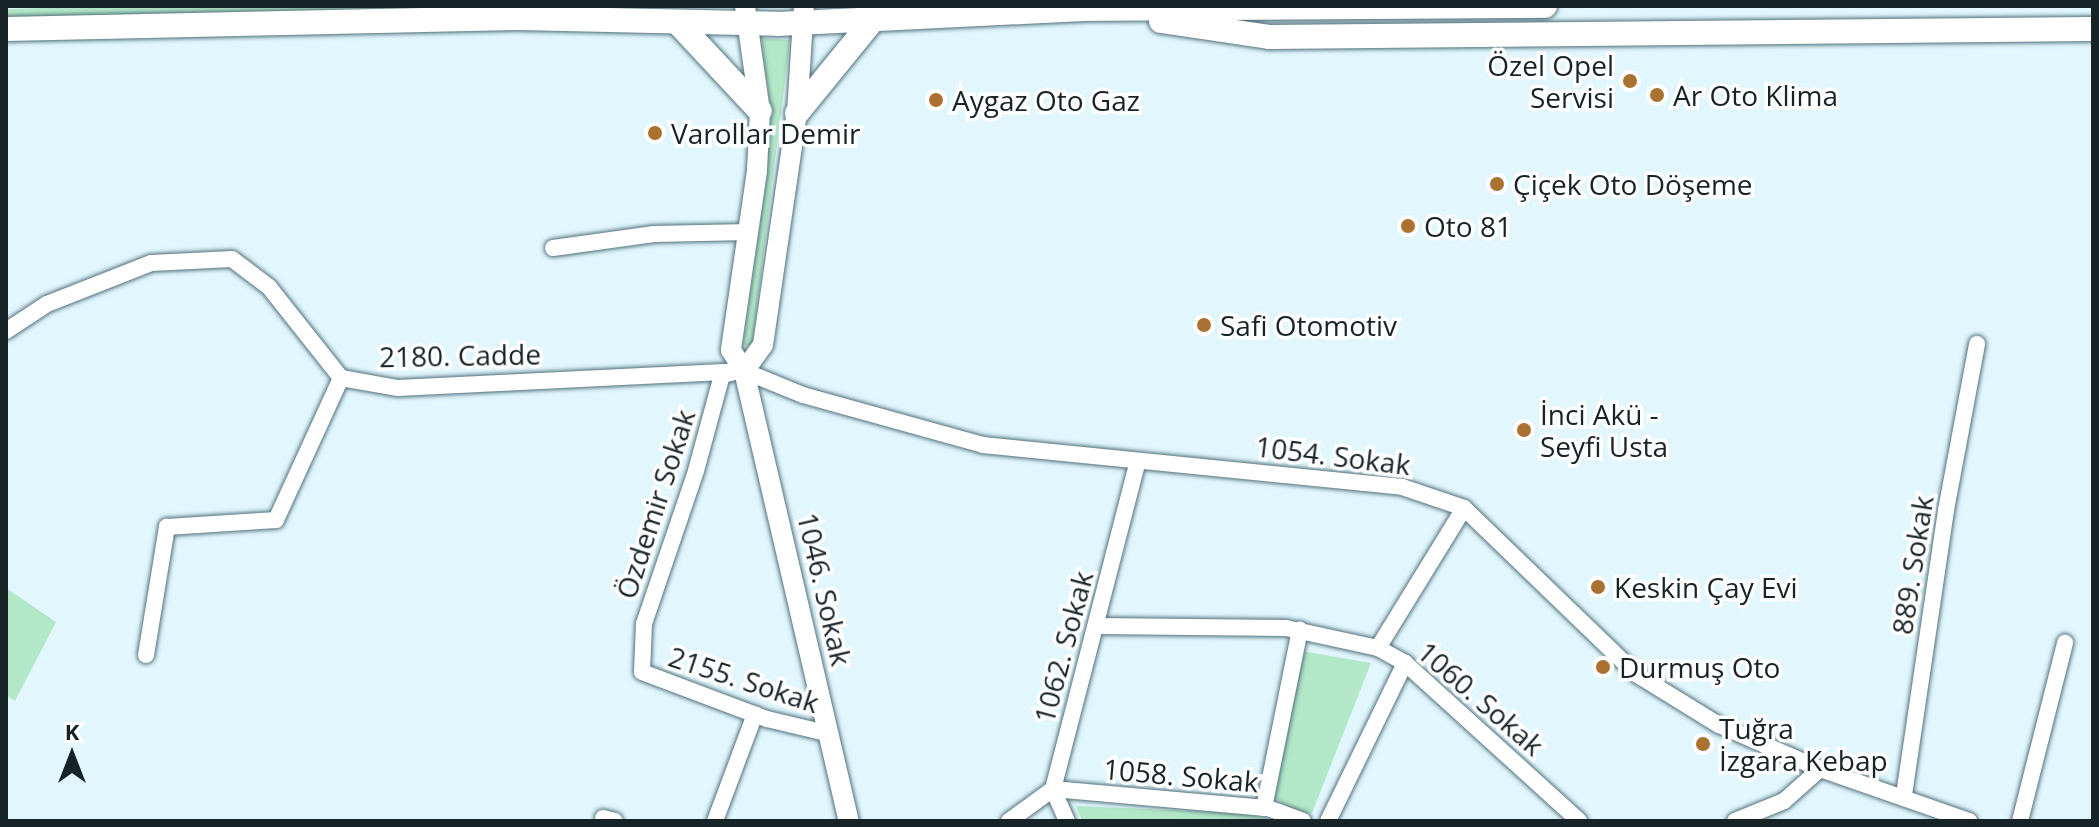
<!DOCTYPE html>
<html>
<head>
<meta charset="utf-8">
<style>
	body { margin:0 }
	#map { position:relative; width:2099px; height:827px; overflow:hidden; background:#e1f6fd; font-family:"Open Sans",sans-serif }
	div>[style] { position:absolute }
	.green>* { inset:0; background:#b2e7c7 }
	.roads { filter:drop-shadow(0 0 2px #52717c) drop-shadow(0 0 2px #52717c) }
	.minor>* { height:16px; margin:-8px; padding:0 8px; transform-origin:8px; border-radius:8px; background:#fff }
	.major>* { height:20px; margin:-10px; padding:0 10px; transform-origin:10px; border-radius:10px; background:#fff }
	.highway>* { height:24px; margin:-12px; padding:0 12px; transform-origin:12px; border-radius:12px; background:#fff }
	.dots>* { width:22px; height:22px; translate:-50% -50%; box-sizing:border-box; border:4px solid #fff; border-radius:50% }
	span { translate:-50% -50%; white-space:nowrap; text-align:center; line-height:1.15; -webkit-text-stroke:7px #fff; paint-order:stroke }
	.poi-label { font-size:28px; color:#162327 }
	.right { translate:-100% -50%; text-align:right }
	.left { translate:0 -50%; text-align:left }
	.street-label { font-size:28px; color:#162327 }
	.frame { position:absolute; inset:0; border:8px solid #162327; pointer-events:none }
	.north { position:absolute; left:32px; top:715px; width:80px; height:80px; -webkit-text-stroke:6px #fff; paint-order:stroke; rotate:0deg; font-size:22px; font-weight:700; line-height:32px; text-align:center; color:#162327 }
	.north::after { content:''; display:block; margin:auto; width:28px; height:36px; background:#162327; clip-path:polygon(50% 0,100% 100%,50% 72%,0 100%) }
</style>
</head>
<body>
<div id="map">
	<div class="green">
		<div style="clip-path:polygon(121px 6px,572px 6px,6px 18px,6px 9px)"></div>
		<div style="clip-path:polygon(761px 38px,790px 40px,752px 346px,743px 345px,767px 177px,770px 104px)"></div>
		<div style="clip-path:polygon(6px 588px,56px 622px,15px 701px,6px 695px)"></div>
		<div style="clip-path:polygon(1302px 651px,1371px 663px,1312px 813px,1301px 814px,1269px 795px)"></div>
		<div style="clip-path:polygon(1076px 806px,1239px 813px,1280px 821px,1082px 821px)"></div>
	</div>
	<div class="roads">
		<div class="minor">
			<div style="left:553px;top:248px;width:102px;rotate:-7.9deg"></div>
			<div style="left:654px;top:234px;width:95px;rotate:-1.2deg"></div>
			<div style="left:6px;top:331px;width:49px;rotate:-33.4deg"></div>
			<div style="left:47px;top:304px;width:112px;rotate:-21.5deg"></div>
			<div style="left:151px;top:263px;width:81px;rotate:-2.8deg"></div>
			<div style="left:232px;top:259px;width:46px;rotate:37.1deg"></div>
			<div style="left:269px;top:287px;width:116px;rotate:51.6deg"></div>
			<div style="left:341px;top:378px;width:58px;rotate:10deg"></div>
			<div style="left:398px;top:388px;width:346px;rotate:-2.8deg"></div>
			<div style="left:744px;top:371px;width:64px;rotate:22.1deg"></div>
			<div style="left:803px;top:395px;width:187px;rotate:15.5deg"></div>
			<div style="left:983px;top:445px;width:421px;rotate:5.7deg"></div>
			<div style="left:1402px;top:487px;width:65px;rotate:18.7deg"></div>
			<div style="left:1464px;top:508px;width:239px;rotate:44deg"></div>
			<div style="left:1636px;top:674px;width:97px;rotate:31.6deg"></div>
			<div style="left:1719px;top:725px;width:110px;rotate:23.5deg"></div>
			<div style="left:1820px;top:769px;width:158px;rotate:19.2deg"></div>
			<div style="left:735px;top:372px;width:13px;rotate:167deg"></div>
			<div style="left:722px;top:375px;width:99px;rotate:105.2deg"></div>
			<div style="left:696px;top:471px;width:162px;rotate:108.8deg"></div>
			<div style="left:644px;top:624px;width:48px;rotate:92.4deg"></div>
			<div style="left:642px;top:672px;width:134px;rotate:20.6deg"></div>
			<div style="left:767px;top:719px;width:65px;rotate:13.4deg"></div>
			<div style="left:1096px;top:626px;width:190px;rotate:0.6deg"></div>
			<div style="left:1286px;top:628px;width:94px;rotate:12.3deg"></div>
			<div style="left:1378px;top:648px;width:31px;rotate:29deg"></div>
			<div style="left:1405px;top:663px;width:235px;rotate:42.2deg"></div>
			<div style="left:1378px;top:648px;width:164px;rotate:-58.4deg"></div>
			<div style="left:146px;top:655px;width:130px;rotate:-80.7deg"></div>
			<div style="left:167px;top:527px;width:109px;rotate:-3.7deg"></div>
			<div style="left:276px;top:520px;width:156px;rotate:-65.4deg"></div>
			<div style="left:1904px;top:795px;width:288px;rotate:-81.6deg"></div>
			<div style="left:1946px;top:510px;width:169px;rotate:-79.4deg"></div>
			<div style="left:1264px;top:808px;width:182px;rotate:-78.6deg"></div>
			<div style="left:603px;top:818px;width:12px;rotate:14deg"></div>
			<div style="left:715px;top:821px;width:114px;rotate:-69.5deg"></div>
			<div style="left:1009px;top:821px;width:54px;rotate:-36deg"></div>
			<div style="left:1053px;top:789px;width:336px;rotate:-75.5deg"></div>
			<div style="left:1067px;top:821px;width:35px;rotate:-114deg"></div>
			<div style="left:1053px;top:789px;width:216px;rotate:5.1deg"></div>
			<div style="left:1268px;top:808px;width:37px;rotate:20deg"></div>
			<div style="left:1328px;top:821px;width:176px;rotate:-64deg"></div>
			<div style="left:1735px;top:821px;width:53px;rotate:-22.2deg"></div>
			<div style="left:1784px;top:801px;width:48px;rotate:-41.6deg"></div>
			<div style="left:2020px;top:821px;width:184px;rotate:-75.8deg"></div>
		</div>
		<div class="major">
			<div style="left:745px;top:6px;width:106px;rotate:81.9deg"></div>
			<div style="left:760px;top:111px;width:60px;rotate:92.9deg"></div>
			<div style="left:757px;top:171px;width:181px;rotate:98.3deg"></div>
			<div style="left:731px;top:350px;width:25px;rotate:58deg"></div>
			<div style="left:744px;top:371px;width:462px;rotate:76.9deg"></div>
			<div style="left:744px;top:371px;width:32px;rotate:-54deg"></div>
			<div style="left:763px;top:345px;width:234px;rotate:-81.7deg"></div>
			<div style="left:797px;top:113px;width:107px;rotate:-86.3deg"></div>
		</div>
		<div class="highway">
			<div style="left:1161px;top:21px;width:109px;rotate:8.4deg"></div>
			<div style="left:1269px;top:37px;width:824px;rotate:-0.56deg"></div>
			<div style="left:678px;top:23px;width:120px;rotate:47deg"></div>
			<div style="left:6px;top:29px;width:513px;rotate:-1.23deg"></div>
			<div style="left:519px;top:18px;width:258px;rotate:1.3deg"></div>
			<div style="left:777px;top:24px;width:307px;rotate:-2.8deg"></div>
			<div style="left:1084px;top:9px;width:461px;rotate:-0.4deg"></div>
			<div style="left:797px;top:113px;width:119px;rotate:-50.8deg"></div>
		</div>
	</div>
	<div class="dots">
		<div style="left:1630px;top:81px;background:#ab7131"></div>
		<div style="left:1657px;top:95px;background:#ab7131"></div>
		<div style="left:936px;top:100px;background:#ab7131"></div>
		<div style="left:655px;top:133px;background:#ab7131"></div>
		<div style="left:1497px;top:184px;background:#ab7131"></div>
		<div style="left:1408px;top:226px;background:#ab7131"></div>
		<div style="left:1204px;top:325px;background:#ab7131"></div>
		<div style="left:1524px;top:430px;background:#ab7131"></div>
		<div style="left:1598px;top:587px;background:#ab7131"></div>
		<div style="left:1603px;top:667px;background:#ab7131"></div>
		<div style="left:1703px;top:744px;background:#ab7131"></div>
	</div>
	<div class="poi-label">
		<span class="right" style="left:1614px;top:81px">Özel Opel<br>Servisi</span>
		<span class="left" style="left:1673px;top:95px">Ar Oto Klima</span>
		<span class="left" style="left:952px;top:100px">Aygaz Oto Gaz</span>
		<span class="left" style="left:671px;top:133px">Varollar Demir</span>
		<span class="left" style="left:1513px;top:184px">Çiçek Oto Döşeme</span>
		<span class="left" style="left:1424px;top:226px">Oto 81</span>
		<span class="left" style="left:1220px;top:325px">Safi Otomotiv</span>
		<span class="left" style="left:1540px;top:430px">İnci Akü -<br>Seyfi Usta</span>
		<span class="left" style="left:1614px;top:587px">Keskin Çay Evi</span>
		<span class="left" style="left:1619px;top:667px">Durmuş Oto</span>
		<span class="left" style="left:1719px;top:744px">Tuğra<br>İzgara Kebap</span>
	</div>
	<div class="street-label">
		<span style="left:460px;top:355px;rotate:-1deg">2180. Cadde</span>
		<span style="left:1333px;top:455px;rotate:7deg">1054. Sokak</span>
		<span style="left:655px;top:504px;rotate:-72deg">Özdemir Sokak</span>
		<span style="left:1912px;top:565px;rotate:-81deg">889. Sokak</span>
		<span style="left:825px;top:589px;rotate:77deg">1046. Sokak</span>
		<span style="left:1063px;top:647px;rotate:-75deg">1062. Sokak</span>
		<span style="left:744px;top:679px;rotate:18deg">2155. Sokak</span>
		<span style="left:1481px;top:698px;rotate:41deg">1060. Sokak</span>
		<span style="left:1181px;top:775px;rotate:5deg">1058. Sokak</span>
	</div>
	<div class="frame"></div>
	<div class="north">K</div>
</div>
</body>
</html>
